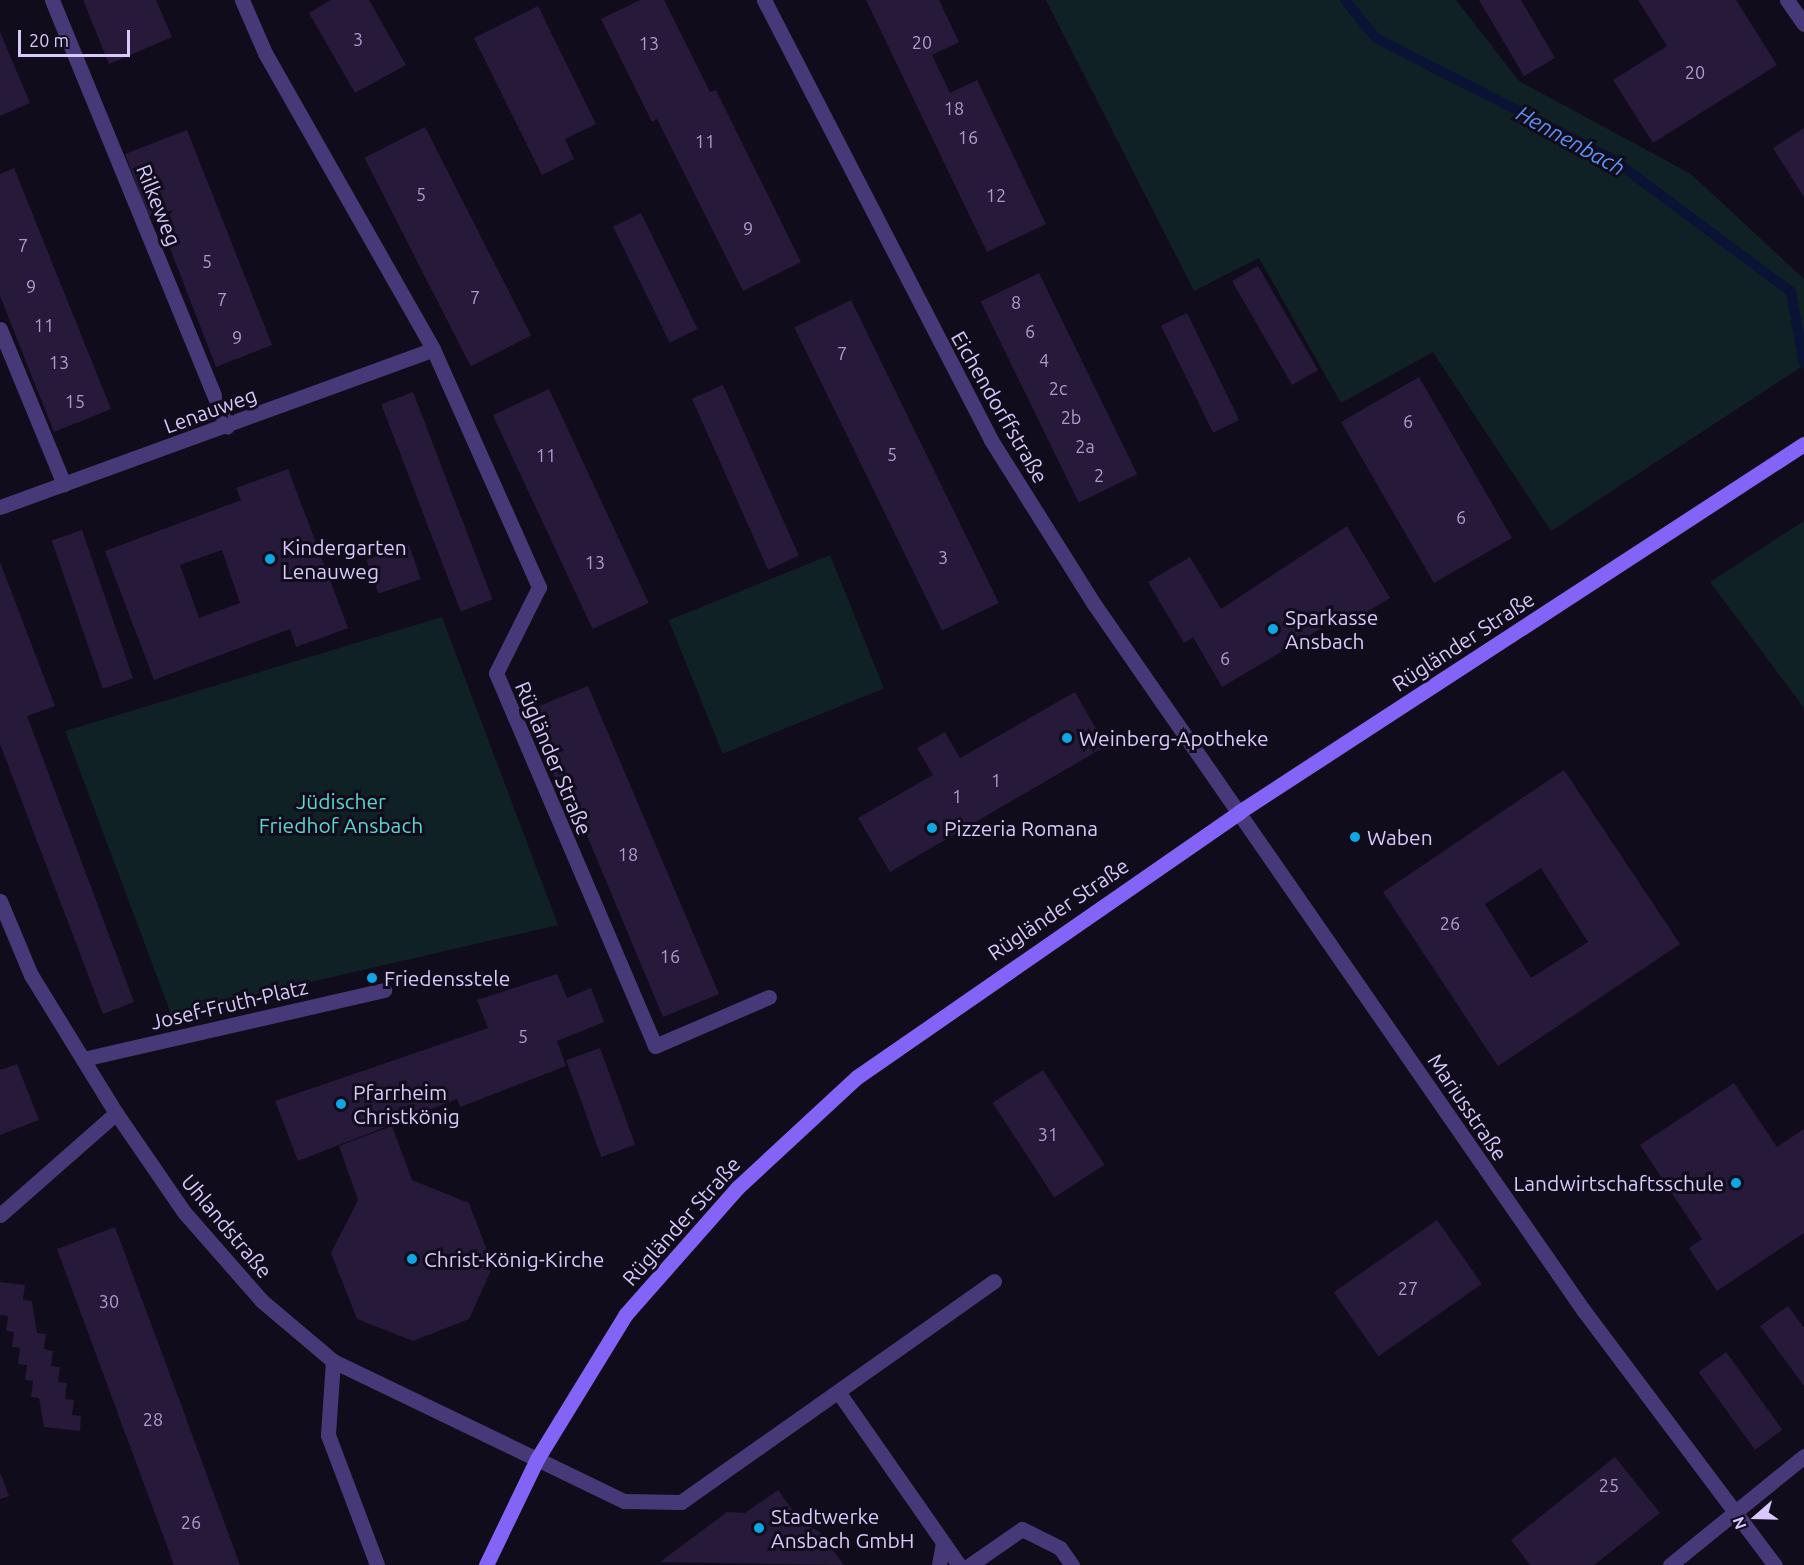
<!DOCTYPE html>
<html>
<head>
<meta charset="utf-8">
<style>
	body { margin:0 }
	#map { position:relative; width:1804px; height:1565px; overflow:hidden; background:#110c1b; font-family:Ubuntu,sans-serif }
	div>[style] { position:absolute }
	.green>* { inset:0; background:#0f2124; transform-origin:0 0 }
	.stream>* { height:10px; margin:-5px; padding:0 5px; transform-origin:5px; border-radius:5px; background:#0a1235 }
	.building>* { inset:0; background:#26193a; transform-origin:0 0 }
	.lane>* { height:15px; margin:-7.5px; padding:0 7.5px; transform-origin:7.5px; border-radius:7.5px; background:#473977 }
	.street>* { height:15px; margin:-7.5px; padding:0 7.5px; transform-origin:7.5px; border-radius:7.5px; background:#473977 }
	.secondary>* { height:15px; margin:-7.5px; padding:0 7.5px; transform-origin:7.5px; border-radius:7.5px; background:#8364f7 }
	.dots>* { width:16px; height:16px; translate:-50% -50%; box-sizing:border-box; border:3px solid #110c1b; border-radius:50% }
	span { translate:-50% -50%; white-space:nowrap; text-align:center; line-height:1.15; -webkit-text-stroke:6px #110c1b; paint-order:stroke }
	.number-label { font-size:18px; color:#ac9ccc }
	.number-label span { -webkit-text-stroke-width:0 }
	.street-label { font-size:21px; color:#d8c8fc }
	.poi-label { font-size:21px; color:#d8c8fc }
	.left { translate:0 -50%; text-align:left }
	.right { translate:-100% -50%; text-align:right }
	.park-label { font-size:21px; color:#5ad7ce }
	.water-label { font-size:22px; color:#5c93f6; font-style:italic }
	.north { position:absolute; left:1726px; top:1487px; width:60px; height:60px; -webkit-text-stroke:4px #110c1b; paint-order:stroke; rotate:250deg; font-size:16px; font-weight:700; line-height:24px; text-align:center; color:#d8c8fc }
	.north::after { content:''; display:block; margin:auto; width:21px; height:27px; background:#d8c8fc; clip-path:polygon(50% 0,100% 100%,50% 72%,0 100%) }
	.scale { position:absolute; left:18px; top:30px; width:112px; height:27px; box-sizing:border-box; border:3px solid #d8c8fc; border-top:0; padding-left:8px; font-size:18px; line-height:21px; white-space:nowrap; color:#d8c8fc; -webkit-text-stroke:4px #110c1b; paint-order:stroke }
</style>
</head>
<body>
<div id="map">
	<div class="green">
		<div style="clip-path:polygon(1046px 0,1456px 0,1519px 81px,1691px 174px,1804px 279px,1804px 365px,1551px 531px,1433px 352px,1341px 403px,1259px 258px,1194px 291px)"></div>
		<div style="clip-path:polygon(1804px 521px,1804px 708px,1710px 582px)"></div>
		<div style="left:830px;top:555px;width:144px;height:174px;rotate:68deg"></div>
		<div style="clip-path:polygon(442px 617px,558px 925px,171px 1014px,65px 731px)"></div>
	</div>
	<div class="stream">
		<div style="left:1345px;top:0;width:49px;rotate:50.8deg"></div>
		<div style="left:1376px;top:38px;width:267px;rotate:27.1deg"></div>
		<div style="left:1614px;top:160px;width:221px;rotate:36.7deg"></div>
		<div style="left:1791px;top:292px;width:73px;rotate:79.8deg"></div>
	</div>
	<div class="building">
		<div style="clip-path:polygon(83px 0,156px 0,172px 37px,109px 64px)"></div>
		<div style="clip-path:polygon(331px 0,369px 0,406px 65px,355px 93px,309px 13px)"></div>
		<div style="clip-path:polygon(640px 0,664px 0,710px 92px,716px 90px,801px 262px,743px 291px,657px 119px,652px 122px,601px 19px)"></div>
		<div style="clip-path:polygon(866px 0,939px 0,959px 42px,932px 55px,950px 93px,977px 80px,1046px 224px,987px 252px)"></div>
		<div style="clip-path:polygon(1479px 0,1521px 0,1555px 58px,1524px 76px)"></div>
		<div style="clip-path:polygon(1638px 0,1736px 0,1777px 65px,1653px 143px,1613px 80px,1667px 46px)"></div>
		<div style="clip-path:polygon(538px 6px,596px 124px,565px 139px,574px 159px,542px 175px,474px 38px)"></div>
		<div style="clip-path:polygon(0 32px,30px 103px,0 116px)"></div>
		<div style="left:425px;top:127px;width:234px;height:68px;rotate:63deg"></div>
		<div style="clip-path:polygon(1804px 128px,1804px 197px,1773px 148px)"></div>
		<div style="clip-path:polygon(187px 130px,272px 345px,216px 367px,157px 215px,149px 218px,125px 154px)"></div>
		<div style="clip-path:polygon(14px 168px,111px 409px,54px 432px,0 296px,0 174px)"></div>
		<div style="left:641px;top:213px;width:129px;height:31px;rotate:64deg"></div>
		<div style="left:1258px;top:266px;width:120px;height:30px;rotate:60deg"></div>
		<div style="left:1039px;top:273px;width:224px;height:65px;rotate:64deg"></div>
		<div style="left:851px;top:300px;width:337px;height:63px;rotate:64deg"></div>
		<div style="left:1187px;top:313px;width:119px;height:29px;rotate:64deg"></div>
		<div style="left:1419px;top:377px;width:186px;height:90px;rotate:60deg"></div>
		<div style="left:723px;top:385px;width:187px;height:34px;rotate:66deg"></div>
		<div style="left:549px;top:389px;width:236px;height:62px;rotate:65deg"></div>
		<div style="left:413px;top:392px;width:222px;height:34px;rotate:69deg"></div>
		<div style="clip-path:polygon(evenodd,288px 469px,348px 628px,296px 647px,290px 629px,154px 680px,105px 551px,241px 500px,236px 488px,288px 469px,222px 550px,240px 603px,199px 618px,180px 565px,222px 550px)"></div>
		<div style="clip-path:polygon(1347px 526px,1390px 598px,1342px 627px,1337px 619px,1222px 687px,1193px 637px,1184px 643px,1148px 582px,1190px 557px,1221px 609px)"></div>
		<div style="left:82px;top:530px;width:157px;height:32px;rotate:71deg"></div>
		<div style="left:409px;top:545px;width:36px;height:45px;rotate:71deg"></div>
		<div style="clip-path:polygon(0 562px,55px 706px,27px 716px,134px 1002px,103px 1014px,0 744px)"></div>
		<div style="clip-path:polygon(588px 686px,719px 994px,663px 1017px,578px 814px,571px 817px,527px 711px)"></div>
		<div style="clip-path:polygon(1075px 692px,1106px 746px,890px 872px,858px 818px,933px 775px,917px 748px,945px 732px,960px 758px)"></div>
		<div style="clip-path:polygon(evenodd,1564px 770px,1680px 944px,1498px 1066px,1383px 892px,1564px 770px,1541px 868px,1588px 942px,1531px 978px,1485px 904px,1541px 868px)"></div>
		<div style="clip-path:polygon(557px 974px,567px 998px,591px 988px,604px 1022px,557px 1041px,566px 1066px,460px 1107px,457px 1099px,298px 1161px,275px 1101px,488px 1028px,477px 1000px)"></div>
		<div style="left:600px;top:1048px;width:103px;height:36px;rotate:70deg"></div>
		<div style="clip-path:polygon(17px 1064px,39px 1120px,0 1135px,0 1070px)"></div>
		<div style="left:1043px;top:1070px;width:113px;height:60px;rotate:57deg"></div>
		<div style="clip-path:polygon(1734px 1083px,1777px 1147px,1804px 1129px,1804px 1233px,1717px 1291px,1689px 1248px,1702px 1239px,1640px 1145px)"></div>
		<div style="clip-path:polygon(392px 1126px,412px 1180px,469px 1203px,493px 1266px,469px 1319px,413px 1341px,357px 1319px,331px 1253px,358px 1200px,339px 1146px)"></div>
		<div style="left:1437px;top:1220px;width:78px;height:126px;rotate:55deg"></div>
		<div style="clip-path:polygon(115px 1227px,162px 1353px,240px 1565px,174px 1565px,144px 1484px,57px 1249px)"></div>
		<div style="clip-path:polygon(0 1282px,25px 1285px,23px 1300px,32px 1301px,37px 1333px,46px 1334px,44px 1349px,53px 1351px,51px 1366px,60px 1367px,58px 1382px,67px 1383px,65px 1399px,74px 1400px,72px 1415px,81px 1416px,80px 1431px,44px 1427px,39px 1398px,31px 1397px,33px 1381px,25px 1380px,27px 1365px,18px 1364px,20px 1348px,12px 1347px,14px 1332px,6px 1331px,8px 1316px,0 1315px)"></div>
		<div style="clip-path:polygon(1788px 1306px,1804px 1328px,1804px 1386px,1760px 1326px)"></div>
		<div style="left:1726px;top:1352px;width:96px;height:34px;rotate:54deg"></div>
		<div style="clip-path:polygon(1615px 1457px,1660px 1513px,1594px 1565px,1530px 1565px,1511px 1540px)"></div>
		<div style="clip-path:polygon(0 1472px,9px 1496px,0 1499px)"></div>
		<div style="clip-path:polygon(778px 1490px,802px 1523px,820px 1532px,844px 1565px,660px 1562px,727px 1512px,745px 1513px)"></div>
	</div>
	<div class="lane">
		<div style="left:52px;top:0;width:461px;rotate:67.7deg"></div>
		<div style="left:0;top:329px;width:168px;rotate:67.6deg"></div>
		<div style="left:539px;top:587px;width:96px;rotate:116.6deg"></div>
		<div style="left:496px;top:673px;width:405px;rotate:66.9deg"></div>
		<div style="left:655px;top:1046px;width:124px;rotate:-23.3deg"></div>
		<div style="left:83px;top:1059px;width:309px;rotate:-12.9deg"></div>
		<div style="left:333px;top:1361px;width:74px;rotate:93.9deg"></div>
		<div style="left:328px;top:1435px;width:139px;rotate:69.3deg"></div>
		<div style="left:839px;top:1393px;width:210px;rotate:55.1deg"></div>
		<div style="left:537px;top:1459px;width:97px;rotate:25.8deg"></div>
		<div style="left:624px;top:1501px;width:57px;rotate:1deg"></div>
		<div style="left:681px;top:1502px;width:383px;rotate:-35.2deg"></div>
		<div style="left:939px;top:1565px;width:22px;rotate:-80deg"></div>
		<div style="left:970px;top:1565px;width:63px;rotate:-34.7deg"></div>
		<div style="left:1022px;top:1529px;width:42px;rotate:26.6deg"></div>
		<div style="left:1060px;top:1548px;width:21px;rotate:55deg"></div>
	</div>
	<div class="street">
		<div style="left:242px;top:0;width:58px;rotate:66.5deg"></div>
		<div style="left:265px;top:53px;width:340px;rotate:60.4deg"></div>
		<div style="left:433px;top:349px;width:261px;rotate:66deg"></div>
		<div style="left:764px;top:0;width:495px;rotate:62.7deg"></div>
		<div style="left:991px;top:440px;width:194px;rotate:57.9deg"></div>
		<div style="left:1094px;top:604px;width:860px;rotate:55.28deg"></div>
		<div style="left:1584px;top:1311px;width:318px;rotate:53.1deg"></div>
		<div style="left:1787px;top:0;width:29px;rotate:55deg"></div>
		<div style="left:0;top:507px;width:461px;rotate:-20deg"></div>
		<div style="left:0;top:901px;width:80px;rotate:67.3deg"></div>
		<div style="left:31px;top:975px;width:162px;rotate:58.4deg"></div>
		<div style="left:116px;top:1113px;width:120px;rotate:55.5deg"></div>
		<div style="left:184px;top:1212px;width:118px;rotate:48.8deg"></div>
		<div style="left:262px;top:1301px;width:93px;rotate:40.2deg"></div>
		<div style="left:333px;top:1361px;width:226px;rotate:25.7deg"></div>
		<div style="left:0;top:1215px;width:154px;rotate:-41.3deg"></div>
		<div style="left:1670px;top:1565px;width:173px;rotate:-39.1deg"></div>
	</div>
	<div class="secondary">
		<div style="left:486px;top:1565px;width:118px;rotate:-64.3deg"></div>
		<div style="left:537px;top:1459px;width:170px;rotate:-58.5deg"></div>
		<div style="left:626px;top:1314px;width:168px;rotate:-48.6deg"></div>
		<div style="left:737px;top:1188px;width:163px;rotate:-42.8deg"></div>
		<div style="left:857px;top:1077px;width:465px;rotate:-34.7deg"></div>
		<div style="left:1239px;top:812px;width:674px;rotate:-33.08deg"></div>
	</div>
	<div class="dots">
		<div style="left:270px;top:559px;background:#0ca7e4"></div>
		<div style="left:1273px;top:629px;background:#0ca7e4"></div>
		<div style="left:1067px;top:738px;background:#0ca7e4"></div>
		<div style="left:932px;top:828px;background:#0ca7e4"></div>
		<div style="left:1355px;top:837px;background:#0ca7e4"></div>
		<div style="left:372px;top:978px;background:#0ca7e4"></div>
		<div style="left:341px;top:1104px;background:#0ca7e4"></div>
		<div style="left:1736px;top:1183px;background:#0ca7e4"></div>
		<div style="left:412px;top:1259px;background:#0ca7e4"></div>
		<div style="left:759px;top:1528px;background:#0ca7e4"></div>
	</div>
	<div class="number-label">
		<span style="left:358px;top:39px">3</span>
		<span style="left:922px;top:42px">20</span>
		<span style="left:649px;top:43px">13</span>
		<span style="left:1695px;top:72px">20</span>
		<span style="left:954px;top:108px">18</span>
		<span style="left:968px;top:137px">16</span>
		<span style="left:705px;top:141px">11</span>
		<span style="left:421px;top:194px">5</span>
		<span style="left:996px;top:195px">12</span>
		<span style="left:748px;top:228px">9</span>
		<span style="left:23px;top:245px">7</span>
		<span style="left:207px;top:261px">5</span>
		<span style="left:31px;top:286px">9</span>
		<span style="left:475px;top:297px">7</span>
		<span style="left:222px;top:299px">7</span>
		<span style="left:1016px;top:302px">8</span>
		<span style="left:44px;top:325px">11</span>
		<span style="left:1030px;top:331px">6</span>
		<span style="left:237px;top:337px">9</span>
		<span style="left:842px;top:353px">7</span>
		<span style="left:1044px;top:360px">4</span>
		<span style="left:59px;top:362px">13</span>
		<span style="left:1058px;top:388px">2c</span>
		<span style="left:75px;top:401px">15</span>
		<span style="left:1071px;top:417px">2b</span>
		<span style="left:1408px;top:421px">6</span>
		<span style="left:1085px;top:446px">2a</span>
		<span style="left:892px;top:454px">5</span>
		<span style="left:546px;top:455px">11</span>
		<span style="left:1099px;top:475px">2</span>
		<span style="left:1461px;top:517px">6</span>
		<span style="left:943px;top:557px">3</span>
		<span style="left:595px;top:562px">13</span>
		<span style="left:1225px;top:658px">6</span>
		<span style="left:996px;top:780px">1</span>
		<span style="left:957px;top:796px">1</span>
		<span style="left:628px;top:854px">18</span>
		<span style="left:1450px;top:923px">26</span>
		<span style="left:670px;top:956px">16</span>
		<span style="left:523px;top:1036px">5</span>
		<span style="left:1048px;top:1134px">31</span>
		<span style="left:1408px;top:1288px">27</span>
		<span style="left:109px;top:1301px">30</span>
		<span style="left:153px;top:1419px">28</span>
		<span style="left:1609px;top:1485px">25</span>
		<span style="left:191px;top:1522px">26</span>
	</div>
	<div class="street-label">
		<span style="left:159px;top:205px;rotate:68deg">Rilkeweg</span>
		<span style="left:1000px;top:407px;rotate:60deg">Eichendorffstraße</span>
		<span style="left:210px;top:410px;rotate:-20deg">Lenauweg</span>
		<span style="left:1463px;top:641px;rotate:-33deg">Rügländer Straße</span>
		<span style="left:554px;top:758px;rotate:67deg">Rügländer Straße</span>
		<span style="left:1058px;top:909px;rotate:-34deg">Rügländer Straße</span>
		<span style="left:229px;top:1004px;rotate:-13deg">Josef-Fruth-Platz</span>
		<span style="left:1468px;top:1107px;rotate:56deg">Mariusstraße</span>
		<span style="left:681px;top:1221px;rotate:-48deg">Rügländer Straße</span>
		<span style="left:227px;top:1226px;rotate:50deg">Uhlandstraße</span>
	</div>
	<div class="poi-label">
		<span class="left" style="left:282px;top:559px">Kindergarten<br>Lenauweg</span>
		<span class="left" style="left:1285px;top:629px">Sparkasse<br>Ansbach</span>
		<span class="left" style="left:1079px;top:738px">Weinberg-Apotheke</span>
		<span class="left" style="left:944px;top:828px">Pizzeria Romana</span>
		<span class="left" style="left:1367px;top:837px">Waben</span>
		<span class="left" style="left:384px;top:978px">Friedensstele</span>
		<span class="left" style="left:353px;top:1104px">Pfarrheim<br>Christkönig</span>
		<span class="right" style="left:1724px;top:1183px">Landwirtschaftsschule</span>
		<span class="left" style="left:424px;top:1259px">Christ-König-Kirche</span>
		<span class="left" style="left:771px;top:1528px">Stadtwerke<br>Ansbach GmbH</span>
	</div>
	<div class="park-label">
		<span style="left:341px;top:813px">Jüdischer<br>Friedhof Ansbach</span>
	</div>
	<div class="water-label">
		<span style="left:1571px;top:140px;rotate:29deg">Hennenbach</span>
	</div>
	<div class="north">N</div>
	<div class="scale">20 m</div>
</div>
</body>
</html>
